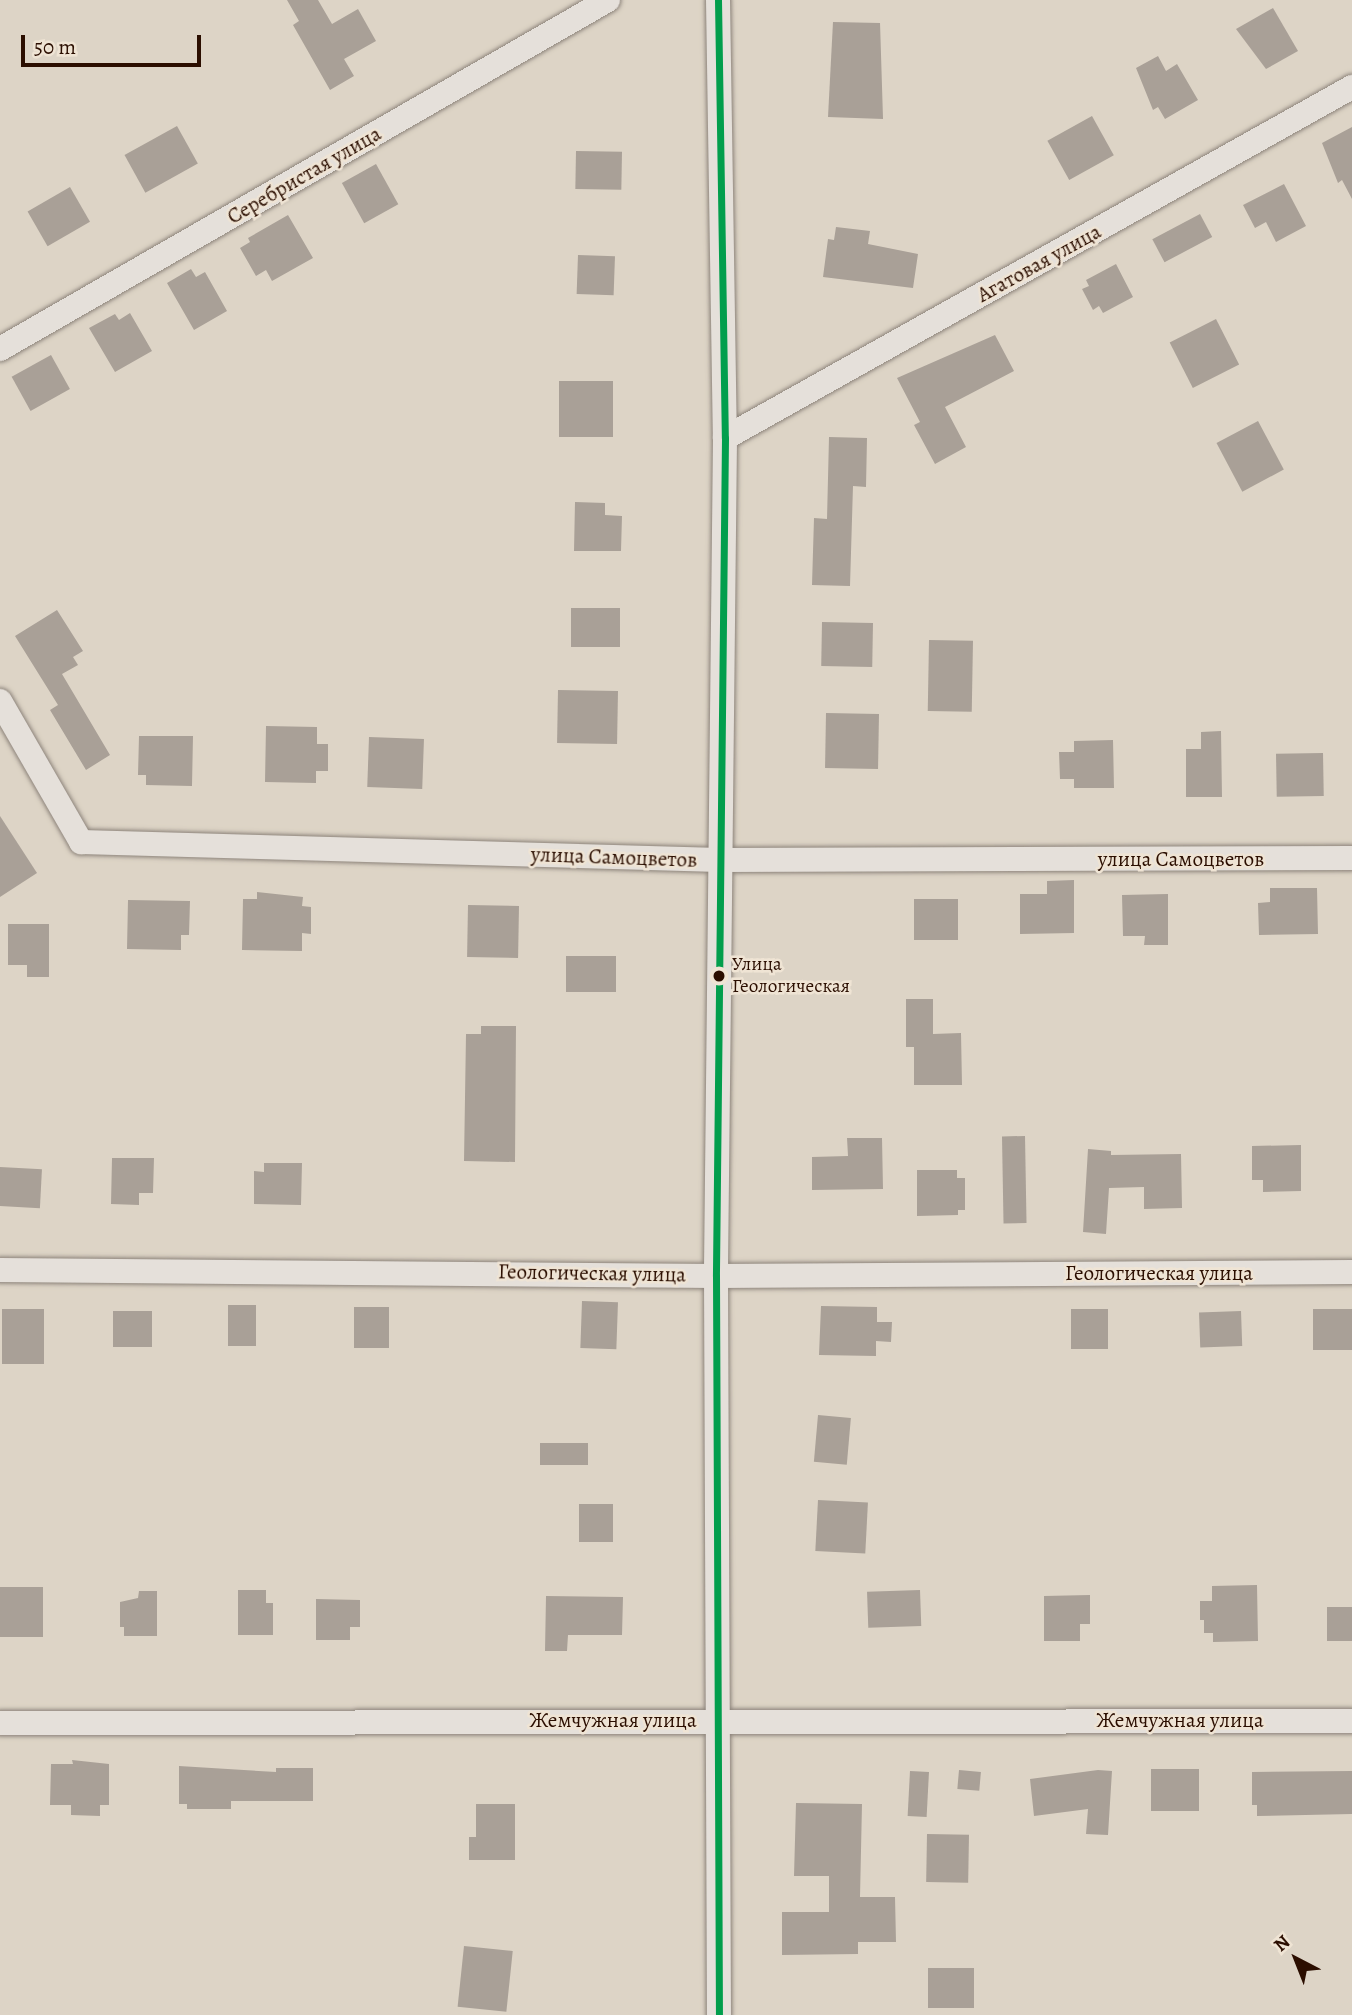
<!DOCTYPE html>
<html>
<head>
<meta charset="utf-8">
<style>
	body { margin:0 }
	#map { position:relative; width:1352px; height:2015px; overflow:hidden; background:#ddd4c6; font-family:Alegreya,serif }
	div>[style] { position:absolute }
	.building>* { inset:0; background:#a9a097; transform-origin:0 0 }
	.roads { filter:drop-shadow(0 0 2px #8d847b) drop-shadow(0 0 2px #8d847b) }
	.minor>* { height:24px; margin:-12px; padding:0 12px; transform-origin:12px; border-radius:12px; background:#e5e0da }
	.bus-1>* { height:7px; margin:-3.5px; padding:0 3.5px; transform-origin:3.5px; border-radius:3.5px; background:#029e4d }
	.dots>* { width:19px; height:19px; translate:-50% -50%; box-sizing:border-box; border:4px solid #efe4d4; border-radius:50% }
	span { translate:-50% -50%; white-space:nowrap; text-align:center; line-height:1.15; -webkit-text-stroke:5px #efe4d4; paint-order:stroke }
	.bus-label { font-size:19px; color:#2b0e00 }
	.left { translate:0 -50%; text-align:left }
	.street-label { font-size:21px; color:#2b0e00 }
	.north { position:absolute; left:1261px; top:1924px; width:70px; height:70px; -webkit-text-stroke:5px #efe4d4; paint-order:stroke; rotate:318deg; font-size:19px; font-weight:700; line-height:28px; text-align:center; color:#2b0e00 }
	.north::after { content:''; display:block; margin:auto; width:24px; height:32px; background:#2b0e00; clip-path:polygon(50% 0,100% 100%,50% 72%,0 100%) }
	.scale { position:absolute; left:21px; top:35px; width:180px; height:32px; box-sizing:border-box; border:4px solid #2b0e00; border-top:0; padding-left:9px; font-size:21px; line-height:24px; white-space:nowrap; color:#2b0e00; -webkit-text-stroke:5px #efe4d4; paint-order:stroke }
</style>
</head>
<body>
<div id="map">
	<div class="building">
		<div style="clip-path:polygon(287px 0,318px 0,332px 24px,358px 9px,376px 41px,344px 59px,354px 76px,330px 90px,293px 25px,299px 21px)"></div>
		<div style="clip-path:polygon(1273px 8px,1298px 51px,1266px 69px,1236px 29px)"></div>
		<div style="clip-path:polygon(833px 22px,880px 23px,883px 119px,828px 117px)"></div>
		<div style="clip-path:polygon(1158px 56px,1166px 71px,1177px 64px,1198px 100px,1165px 119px,1158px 107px,1153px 110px,1136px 68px)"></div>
		<div style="left:1092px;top:116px;width:45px;height:51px;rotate:61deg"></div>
		<div style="left:177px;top:126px;width:43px;height:60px;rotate:61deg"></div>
		<div style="clip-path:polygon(1352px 127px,1352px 199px,1342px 180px,1338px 183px,1322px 143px)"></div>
		<div style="left:576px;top:151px;width:46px;height:38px;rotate:1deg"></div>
		<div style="left:376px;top:164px;width:46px;height:39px;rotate:61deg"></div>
		<div style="clip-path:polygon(1284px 184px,1306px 226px,1276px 242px,1266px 222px,1255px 228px,1243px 205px)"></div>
		<div style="left:70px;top:187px;width:40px;height:49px;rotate:60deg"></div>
		<div style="left:1200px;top:214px;width:26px;height:54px;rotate:62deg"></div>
		<div style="clip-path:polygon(288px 215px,313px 258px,272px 281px,266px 270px,256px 276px,240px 248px,250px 242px,248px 238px)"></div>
		<div style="clip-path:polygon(836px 227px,870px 231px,868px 244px,918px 254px,913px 288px,823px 277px,828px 239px,834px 240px)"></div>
		<div style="left:578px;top:255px;width:37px;height:39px;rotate:2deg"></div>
		<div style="clip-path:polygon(1116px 264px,1133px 297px,1103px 313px,1099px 306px,1093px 310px,1082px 289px,1089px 286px,1086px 280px)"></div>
		<div style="clip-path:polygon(191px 269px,196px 277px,205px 272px,227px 311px,194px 330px,167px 283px)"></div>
		<div style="clip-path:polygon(130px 313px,152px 351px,115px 372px,89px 328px,115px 314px,119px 320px)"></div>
		<div style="left:1216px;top:319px;width:51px;height:52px;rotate:63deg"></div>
		<div style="clip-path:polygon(995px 335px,1014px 371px,945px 407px,966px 447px,935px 464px,914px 425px,920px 422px,897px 378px)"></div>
		<div style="left:51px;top:355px;width:39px;height:45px;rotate:61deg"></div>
		<div style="left:559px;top:381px;width:54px;height:56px"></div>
		<div style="left:1258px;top:421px;width:55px;height:47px;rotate:62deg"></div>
		<div style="clip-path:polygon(829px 437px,867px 438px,866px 487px,853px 486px,850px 586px,812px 585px,814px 518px,827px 519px)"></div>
		<div style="clip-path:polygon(575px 502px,605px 503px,605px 515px,622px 516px,621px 551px,574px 551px)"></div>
		<div style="left:571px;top:608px;width:49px;height:39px"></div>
		<div style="clip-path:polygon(57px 610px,83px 651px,73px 657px,78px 665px,62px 674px,110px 755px,86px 770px,50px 710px,58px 705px,15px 636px)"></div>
		<div style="left:822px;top:622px;width:51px;height:44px;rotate:1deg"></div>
		<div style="left:929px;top:640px;width:44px;height:71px;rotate:1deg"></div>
		<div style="left:558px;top:690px;width:60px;height:53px;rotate:1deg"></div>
		<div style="left:826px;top:713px;width:53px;height:55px;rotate:1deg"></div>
		<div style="clip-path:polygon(266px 726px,317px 727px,317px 744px,328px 744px,328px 771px,316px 771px,316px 783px,265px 782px)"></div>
		<div style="clip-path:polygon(1221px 731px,1222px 797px,1186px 797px,1186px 749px,1201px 749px,1201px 732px)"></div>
		<div style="clip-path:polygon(139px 736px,193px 736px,192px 786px,146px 785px,146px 775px,138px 775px)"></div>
		<div style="left:369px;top:737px;width:55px;height:50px;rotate:2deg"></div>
		<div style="clip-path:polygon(1113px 740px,1114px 788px,1074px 788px,1074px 779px,1060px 779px,1059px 752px,1074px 752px,1074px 741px)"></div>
		<div style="left:1323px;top:753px;width:43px;height:47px;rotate:89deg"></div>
		<div style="clip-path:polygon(0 816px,37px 873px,0 897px)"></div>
		<div style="clip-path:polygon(1074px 880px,1074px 933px,1020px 934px,1020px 894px,1047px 894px,1047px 881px)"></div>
		<div style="clip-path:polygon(1270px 888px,1317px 888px,1318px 934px,1259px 935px,1258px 903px,1270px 902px)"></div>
		<div style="clip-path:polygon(257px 892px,303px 897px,302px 906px,311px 907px,311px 934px,302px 933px,302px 951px,242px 950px,243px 899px,257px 899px)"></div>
		<div style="clip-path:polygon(1168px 894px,1168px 945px,1144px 945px,1145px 936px,1123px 936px,1122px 895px)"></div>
		<div style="left:958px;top:899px;width:41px;height:44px;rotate:90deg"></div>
		<div style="clip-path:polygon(128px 900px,190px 901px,189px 935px,181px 935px,181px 950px,127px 949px)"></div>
		<div style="left:468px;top:905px;width:51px;height:52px;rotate:1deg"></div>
		<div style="clip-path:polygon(8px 924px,49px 924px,49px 977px,27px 977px,27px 965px,8px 965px)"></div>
		<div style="left:616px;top:956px;width:36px;height:50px;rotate:90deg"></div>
		<div style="clip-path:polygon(906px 999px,933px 999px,933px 1034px,961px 1033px,962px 1085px,914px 1085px,914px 1047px,906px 1047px)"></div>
		<div style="clip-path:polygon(481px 1026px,516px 1026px,515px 1162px,464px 1161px,466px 1034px,481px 1034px)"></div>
		<div style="left:1025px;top:1136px;width:87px;height:23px;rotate:89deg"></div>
		<div style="clip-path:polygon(847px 1138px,882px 1138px,883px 1189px,812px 1190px,812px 1157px,848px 1156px)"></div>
		<div style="clip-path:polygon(1301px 1145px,1301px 1191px,1263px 1192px,1263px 1180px,1252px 1180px,1252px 1146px)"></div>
		<div style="clip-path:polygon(1088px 1149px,1111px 1151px,1111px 1155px,1181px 1154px,1182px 1208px,1144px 1209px,1144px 1187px,1109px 1188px,1106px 1234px,1083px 1232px)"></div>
		<div style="clip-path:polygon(112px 1158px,154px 1158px,153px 1193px,139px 1193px,139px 1205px,111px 1204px)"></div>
		<div style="clip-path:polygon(264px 1163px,302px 1163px,301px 1205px,254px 1204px,254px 1171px,264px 1172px)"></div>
		<div style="left:0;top:1167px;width:42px;height:39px;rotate:3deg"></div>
		<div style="clip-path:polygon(917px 1170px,957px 1170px,957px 1178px,965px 1178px,965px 1210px,958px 1210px,958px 1215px,917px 1216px)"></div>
		<div style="left:582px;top:1301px;width:36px;height:47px;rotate:2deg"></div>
		<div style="left:228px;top:1305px;width:28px;height:41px"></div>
		<div style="clip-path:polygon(821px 1306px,877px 1307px,877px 1322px,892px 1322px,891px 1342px,876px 1341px,876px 1356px,819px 1355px)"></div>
		<div style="left:354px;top:1307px;width:35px;height:41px"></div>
		<div style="left:2px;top:1309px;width:42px;height:55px"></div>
		<div style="left:1071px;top:1309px;width:37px;height:40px"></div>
		<div style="left:1352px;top:1309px;width:41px;height:39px;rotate:90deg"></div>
		<div style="left:113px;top:1311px;width:39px;height:36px"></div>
		<div style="left:1241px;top:1311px;width:35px;height:42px;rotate:88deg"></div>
		<div style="left:818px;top:1415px;width:33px;height:47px;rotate:5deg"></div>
		<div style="left:540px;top:1443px;width:48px;height:22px"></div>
		<div style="left:818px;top:1500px;width:50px;height:51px;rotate:3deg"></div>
		<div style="left:579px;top:1504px;width:34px;height:38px"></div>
		<div style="clip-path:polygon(1257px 1585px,1258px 1641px,1213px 1642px,1213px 1633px,1204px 1633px,1204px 1620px,1200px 1620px,1200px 1601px,1212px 1601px,1212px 1586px)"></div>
		<div style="left:0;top:1587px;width:43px;height:50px"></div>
		<div style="clip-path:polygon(238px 1590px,266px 1590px,266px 1603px,273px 1603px,273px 1635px,238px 1635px)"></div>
		<div style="left:920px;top:1590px;width:36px;height:53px;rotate:88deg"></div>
		<div style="clip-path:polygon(139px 1591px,157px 1591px,157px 1636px,124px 1636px,124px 1627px,120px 1627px,120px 1602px,138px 1598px)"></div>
		<div style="clip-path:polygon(1090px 1595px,1090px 1624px,1080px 1624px,1080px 1641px,1044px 1641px,1044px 1596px)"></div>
		<div style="clip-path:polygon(546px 1596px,623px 1597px,622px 1635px,568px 1635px,567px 1651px,545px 1651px)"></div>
		<div style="clip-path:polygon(316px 1599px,360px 1600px,360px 1627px,350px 1627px,350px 1640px,316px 1640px)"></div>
		<div style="left:1352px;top:1607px;width:34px;height:25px;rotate:90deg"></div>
		<div style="clip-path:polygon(72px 1760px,109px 1764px,109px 1805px,100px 1805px,100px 1816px,71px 1815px,71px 1805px,50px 1805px,51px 1764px,73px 1764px)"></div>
		<div style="clip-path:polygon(179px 1766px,276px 1772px,276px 1768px,313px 1768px,313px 1801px,231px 1801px,231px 1809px,187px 1809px,187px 1804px,179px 1804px)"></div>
		<div style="left:1151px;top:1769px;width:48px;height:42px"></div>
		<div style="left:959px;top:1770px;width:22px;height:19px;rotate:5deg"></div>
		<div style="clip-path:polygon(1098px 1770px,1112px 1771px,1108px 1835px,1086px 1834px,1088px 1809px,1034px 1816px,1030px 1779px)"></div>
		<div style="left:910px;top:1771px;width:19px;height:45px;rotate:3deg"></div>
		<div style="clip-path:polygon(1352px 1771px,1352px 1814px,1257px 1816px,1257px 1805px,1252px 1805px,1252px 1772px)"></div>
		<div style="clip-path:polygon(796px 1803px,862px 1804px,860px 1897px,895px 1897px,896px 1942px,858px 1942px,858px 1954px,782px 1955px,782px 1912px,829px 1912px,829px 1876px,794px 1876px)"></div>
		<div style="clip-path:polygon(476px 1804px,515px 1804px,515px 1860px,469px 1860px,469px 1837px,476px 1837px)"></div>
		<div style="left:927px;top:1834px;width:42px;height:48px;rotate:1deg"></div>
		<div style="left:464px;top:1946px;width:49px;height:61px;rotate:6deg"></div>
		<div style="left:928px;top:1968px;width:46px;height:40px"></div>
	</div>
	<div class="roads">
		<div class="minor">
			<div style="left:718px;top:0;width:438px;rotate:89.1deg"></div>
			<div style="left:725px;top:438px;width:838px;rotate:90.62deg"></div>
			<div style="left:716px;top:1276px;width:739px;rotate:89.77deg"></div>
			<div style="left:0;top:349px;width:701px;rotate:-29.86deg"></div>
			<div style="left:725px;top:438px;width:719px;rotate:-29.24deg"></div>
			<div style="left:0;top:701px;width:163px;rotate:60.1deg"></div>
			<div style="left:81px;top:842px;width:639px;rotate:1.61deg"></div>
			<div style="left:720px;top:860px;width:632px;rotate:-0.18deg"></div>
			<div style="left:0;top:1270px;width:716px;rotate:0.48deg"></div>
			<div style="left:716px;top:1276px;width:636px;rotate:-0.36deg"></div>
			<div style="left:0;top:1723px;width:1352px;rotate:-0.08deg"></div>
		</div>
	</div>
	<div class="bus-1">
		<div style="left:718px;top:0;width:438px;rotate:89.1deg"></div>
		<div style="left:725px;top:438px;width:838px;rotate:90.62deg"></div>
		<div style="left:716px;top:1276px;width:739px;rotate:89.77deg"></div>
	</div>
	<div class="dots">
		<div style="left:719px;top:976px;background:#2b0e00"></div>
	</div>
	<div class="bus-label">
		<span class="left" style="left:732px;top:976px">Улица<br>Геологическая</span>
	</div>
	<div class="street-label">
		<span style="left:304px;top:175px;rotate:-30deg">Серебристая улица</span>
		<span style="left:1039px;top:263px;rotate:-29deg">Агатовая улица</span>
		<span style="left:614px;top:857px;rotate:2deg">улица Самоцветов</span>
		<span style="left:1181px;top:859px">улица Самоцветов</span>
		<span style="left:592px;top:1273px;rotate:1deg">Геологическая улица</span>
		<span style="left:1159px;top:1273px">Геологическая улица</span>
		<span style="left:613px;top:1720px">Жемчужная улица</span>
		<span style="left:1180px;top:1720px">Жемчужная улица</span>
	</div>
	<div class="north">N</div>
	<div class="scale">50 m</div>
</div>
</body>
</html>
